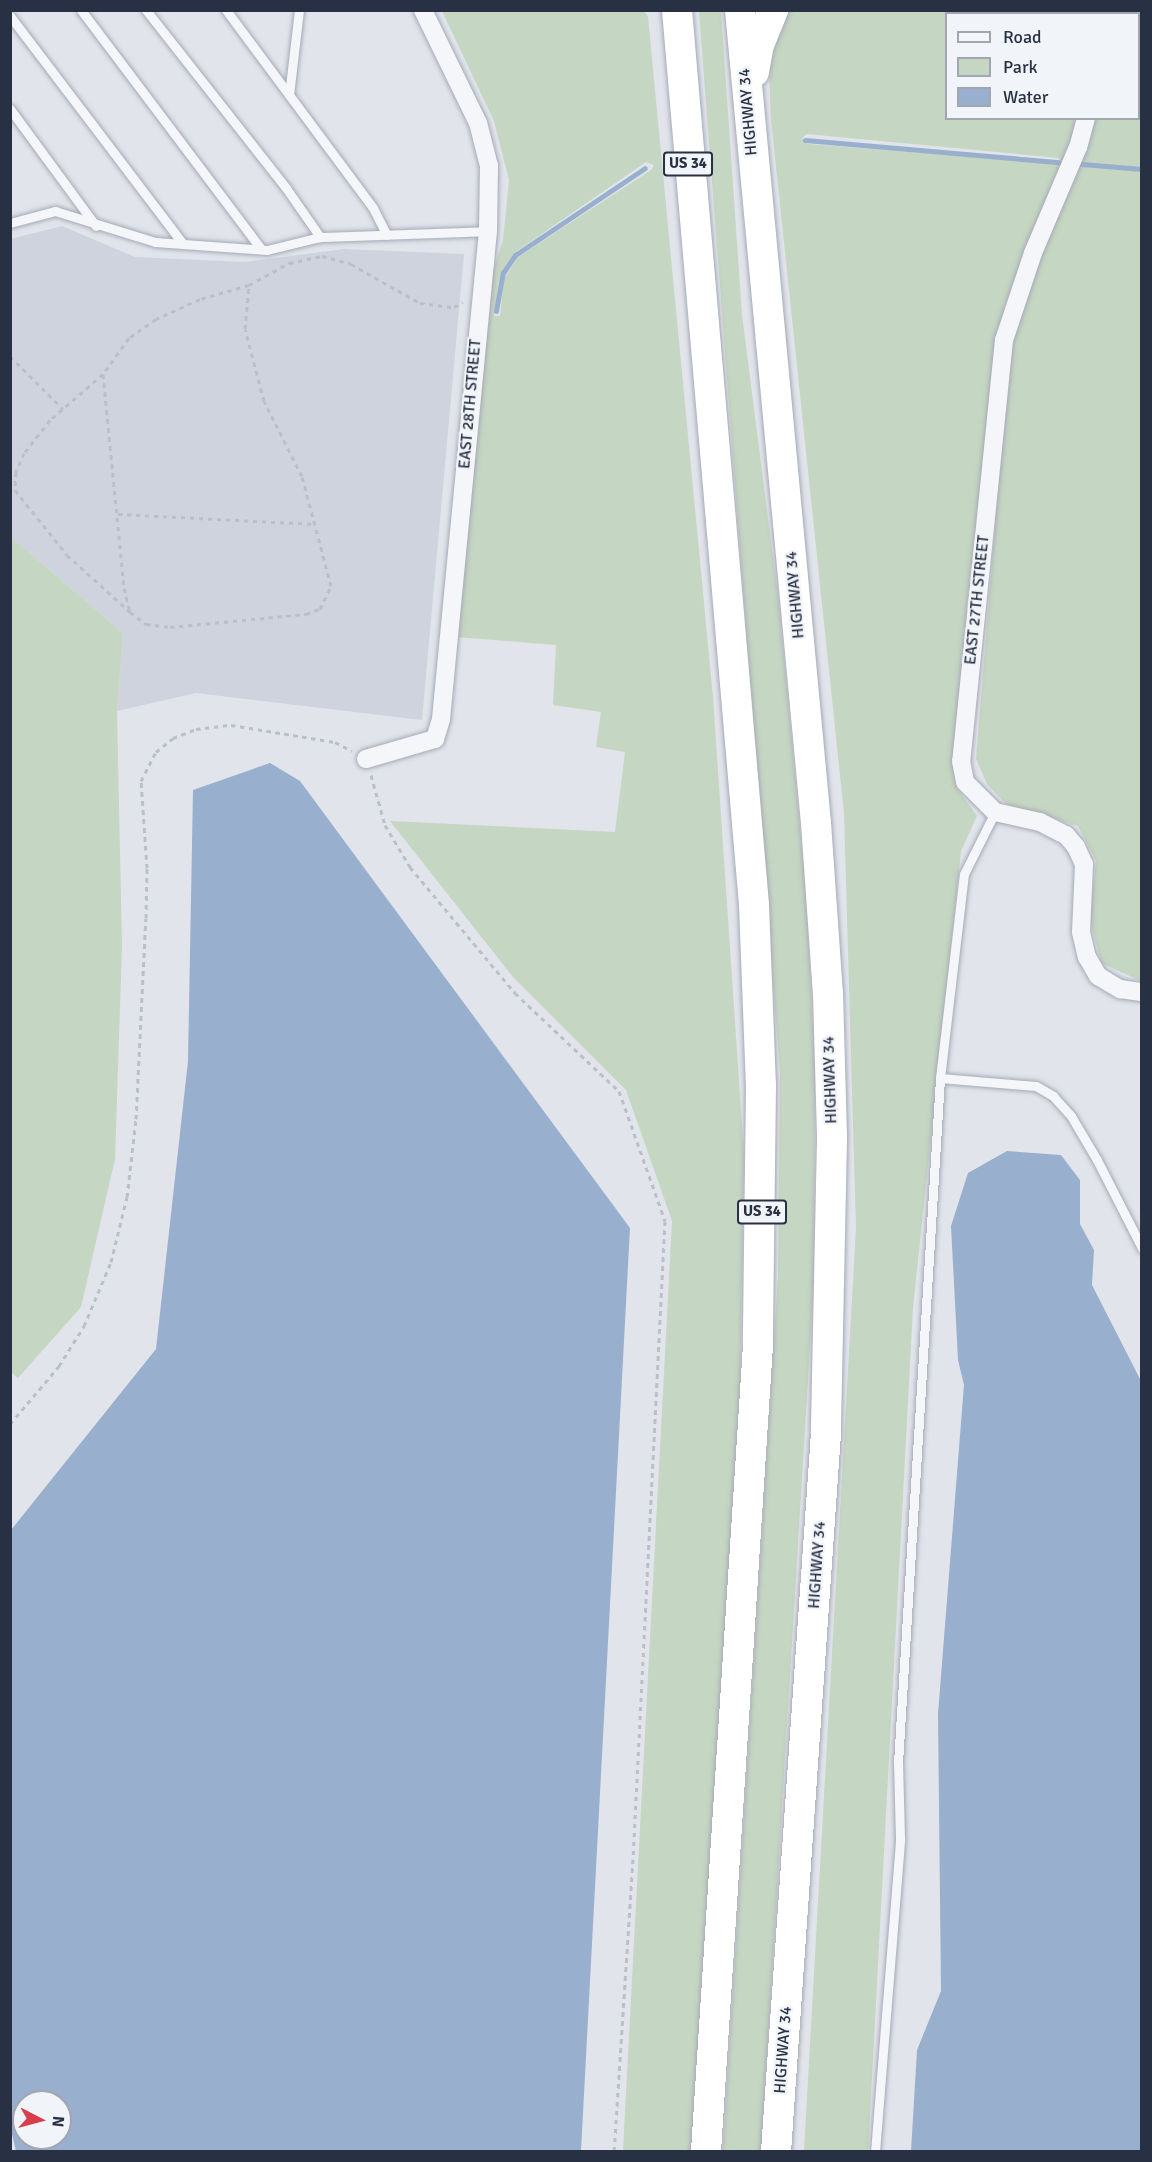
<!DOCTYPE html>
<html>
<head>
<meta charset="utf-8">
<style>
	body { margin:0 }
	#map { position:relative; width:1152px; height:2162px; overflow:hidden; background:#e1e4eb; font-family:Signika,sans-serif }
	div>[style] { position:absolute }
	.built>* { inset:0; background:#cfd3dd }
	.green>* { inset:0; background:#c5d6c2 }
	.water>* { inset:0; background:#99afce }
	.stream>* { height:5px; margin:-2.5px; padding:0 2.5px; transform-origin:2.5px; border-radius:2.5px; background:#99afce }
	.path>* { height:3px; margin-top:-1.5px; transform-origin:0; background:repeating-linear-gradient(90deg,#bbbfc6 0 4.5px,transparent 0 9px) }
	.roads { filter:drop-shadow(0 0 2px #a6aab6) drop-shadow(0 0 2px #a6aab6) }
	.service>* { height:9px; margin:-4.5px; padding:0 4.5px; transform-origin:4.5px; border-radius:4.5px; background:#f4f6f9 }
	.minor>* { height:18px; margin:-9px; padding:0 9px; transform-origin:9px; border-radius:9px; background:#f4f6f9 }
	.trunk>* { height:30px; margin:-15px; padding:0 15px; transform-origin:15px; border-radius:15px; background:#fff }
	span { translate:-50% -50%; white-space:nowrap; text-align:center; line-height:1.15; -webkit-text-stroke:4.5px #f1f4f8; paint-order:stroke }
	.shield-label span { padding:2px 4px; background:#f1f4f8; border:2px solid; border-radius:4px; -webkit-text-stroke-width:0 }
	.shield-label { font-size:15px; color:#283044; font-weight:700 }
	.street-label { font-size:16px; color:#283044 }
	.frame { position:absolute; inset:0; border:12px solid #283044; pointer-events:none }
	.legend { position:absolute; left:945px; top:12px; width:195px; height:108px; box-sizing:border-box; background:#f1f4f8; border:2px solid #a1a6b0; margin:0; padding:8px 10px; list-style:none; font-size:18px; color:#283044 }
	.legend li { display:flex; align-items:center; gap:12px; height:30px }
	.legend b { width:30px; border:2px solid #a1a6b0 }
	.north { position:absolute; left:12px; top:2090px; width:60px; height:60px; box-sizing:border-box; background:#f1f4f8; border:2px solid #a1a6b0; border-radius:50%; rotate:96deg; font-size:16px; font-weight:700; line-height:24px; text-align:center; color:#283044 }
	.north::after { content:''; display:block; margin:auto; width:21px; height:27px; background:#d93d4b; clip-path:polygon(50% 0,100% 100%,50% 72%,0 100%) }
</style>
</head>
<body>
<div id="map">
	<div class="built">
		<div style="clip-path:polygon(62px 226px,135px 257px,245px 262px,344px 249px,464px 254px,422px 720px,196px 693px,117px 711px,123px 633px,11px 537px,10px 239px)"></div>
	</div>
	<div class="green">
		<div style="clip-path:polygon(evenodd,976px 10px,1004px 13px,946px 14px,946px 118px,1080px 119px,1005px 304px,994px 360px,957px 788px,977px 816px,961px 851px,913px 1308px,868px 2152px,804px 2151px,856px 1228px,844px 813px,771px 119px,768px 48px,780px 21px,792px 11px,976px 10px,807px 134px,1059px 158px,1063px 164px,808px 144px,802px 138px,807px 134px)"></div>
		<div style="clip-path:polygon(evenodd,442px 11px,644px 11px,648px 17px,713px 697px,744px 1155px,739px 1441px,691px 2151px,623px 2151px,672px 1221px,626px 1090px,513px 977px,390px 821px,615px 832px,625px 752px,596px 747px,601px 712px,553px 705px,556px 645px,457px 637px,488px 287px,503px 240px,509px 180px,494px 121px,442px 11px,646px 162px,654px 165px,651px 170px,518px 257px,504px 279px,500px 316px,494px 316px,499px 280px,514px 253px,646px 162px)"></div>
		<div style="clip-path:polygon(699px 11px,721px 11px,742px 315px,779px 604px,806px 893px,815px 1068px,814px 1281px,761px 2152px,723px 2151px,778px 1276px,780px 1073px)"></div>
		<div style="clip-path:polygon(1139px 28px,1141px 28px,1141px 981px,1101px 963px,1090px 919px,1096px 861px,1078px 826px,1006px 804px,987px 784px,976px 759px,1008px 366px,1018px 311px,1093px 119px,1138px 118px)"></div>
		<div style="clip-path:polygon(11px 537px,123px 633px,117px 711px,122px 946px,115px 1159px,81px 1307px,18px 1378px,10px 1372px)"></div>
	</div>
	<div class="water">
		<div style="clip-path:polygon(evenodd,270px 763px,300px 781px,630px 1228px,581px 2151px,16px 2151px,10px 2126px,11px 1530px,156px 1349px,188px 1061px,193px 790px,270px 763px,24px 2102px,60px 2102px,60px 2138px,24px 2138px,24px 2102px)"></div>
		<div style="clip-path:polygon(1007px 1151px,1061px 1155px,1080px 1180px,1080px 1224px,1094px 1250px,1092px 1285px,1141px 1381px,1141px 2151px,911px 2151px,917px 2050px,941px 1991px,938px 1714px,964px 1385px,958px 1360px,951px 1226px,968px 1173px)"></div>
	</div>
	<div class="stream">
		<div style="left:805px;top:140px;width:255px;rotate:5deg"></div>
		<div style="left:1082px;top:164px;width:60px;rotate:4.8deg"></div>
		<div style="left:496px;top:311px;width:39px;rotate:-80deg"></div>
		<div style="left:503px;top:273px;width:22px;rotate:-56deg"></div>
		<div style="left:515px;top:255px;width:156px;rotate:-33.8deg"></div>
	</div>
	<div class="path">
		<div style="left:249px;top:285px;width:51px;rotate:164.1deg"></div>
		<div style="left:200px;top:299px;width:48px;rotate:155.6deg"></div>
		<div style="left:156px;top:319px;width:33px;rotate:145deg"></div>
		<div style="left:129px;top:338px;width:44px;rotate:125.8deg"></div>
		<div style="left:103px;top:374px;width:215px;rotate:84.4deg"></div>
		<div style="left:124px;top:588px;width:25px;rotate:76deg"></div>
		<div style="left:130px;top:612px;width:20px;rotate:37deg"></div>
		<div style="left:146px;top:624px;width:24px;rotate:7deg"></div>
		<div style="left:170px;top:627px;width:137px;rotate:-5.5deg"></div>
		<div style="left:306px;top:614px;width:15px;rotate:-20deg"></div>
		<div style="left:320px;top:609px;width:25px;rotate:-64deg"></div>
		<div style="left:331px;top:586px;width:114px;rotate:-104.8deg"></div>
		<div style="left:302px;top:476px;width:84px;rotate:-116.9deg"></div>
		<div style="left:264px;top:401px;width:74px;rotate:-104.8deg"></div>
		<div style="left:245px;top:329px;width:44px;rotate:-84.8deg"></div>
		<div style="left:249px;top:285px;width:46px;rotate:-28.8deg"></div>
		<div style="left:289px;top:263px;width:34px;rotate:-12deg"></div>
		<div style="left:322px;top:256px;width:30px;rotate:15deg"></div>
		<div style="left:351px;top:264px;width:79px;rotate:29.5deg"></div>
		<div style="left:420px;top:303px;width:34px;rotate:7deg"></div>
		<div style="left:454px;top:307px;width:10px;rotate:-29deg"></div>
		<div style="left:10px;top:356px;width:75px;rotate:45deg"></div>
		<div style="left:103px;top:374px;width:70px;rotate:139deg"></div>
		<div style="left:50px;top:420px;width:42px;rotate:128.2deg"></div>
		<div style="left:24px;top:453px;width:21px;rotate:113deg"></div>
		<div style="left:16px;top:472px;width:18px;rotate:93deg"></div>
		<div style="left:15px;top:490px;width:83px;rotate:51.3deg"></div>
		<div style="left:67px;top:555px;width:85px;rotate:42.1deg"></div>
		<div style="left:118px;top:514px;width:198px;rotate:2.9deg"></div>
		<div style="left:371px;top:775px;width:52px;rotate:74.4deg"></div>
		<div style="left:385px;top:825px;width:49px;rotate:59.2deg"></div>
		<div style="left:410px;top:867px;width:164px;rotate:50.2deg"></div>
		<div style="left:515px;top:993px;width:143px;rotate:43.3deg"></div>
		<div style="left:619px;top:1091px;width:138px;rotate:70.5deg"></div>
		<div style="left:665px;top:1221px;width:639px;rotate:92.87deg"></div>
		<div style="left:633px;top:1859px;width:294px;rotate:93.7deg"></div>
		<div style="left:10px;top:1424px;width:76px;rotate:-49.8deg"></div>
		<div style="left:59px;top:1366px;width:47px;rotate:-58deg"></div>
		<div style="left:84px;top:1326px;width:69px;rotate:-67.1deg"></div>
		<div style="left:111px;top:1262px;width:67px;rotate:-76.2deg"></div>
		<div style="left:127px;top:1197px;width:79px;rotate:-83.4deg"></div>
		<div style="left:136px;top:1119px;width:201px;rotate:-87.2deg"></div>
		<div style="left:146px;top:918px;width:50px;rotate:-88.9deg"></div>
		<div style="left:147px;top:868px;width:87px;rotate:-93.9deg"></div>
		<div style="left:141px;top:781px;width:33px;rotate:-63deg"></div>
		<div style="left:156px;top:752px;width:22px;rotate:-39deg"></div>
		<div style="left:173px;top:738px;width:25px;rotate:-21deg"></div>
		<div style="left:196px;top:729px;width:35px;rotate:-7deg"></div>
		<div style="left:231px;top:725px;width:105px;rotate:9.3deg"></div>
		<div style="left:335px;top:742px;width:19px;rotate:28deg"></div>
	</div>
	<div class="roads">
		<div class="service">
			<div style="left:81px;top:10px;width:299px;rotate:53deg"></div>
			<div style="left:146px;top:10px;width:226px;rotate:51.8deg"></div>
			<div style="left:286px;top:188px;width:60px;rotate:55.2deg"></div>
			<div style="left:226px;top:10px;width:247px;rotate:53.4deg"></div>
			<div style="left:373px;top:208px;width:30px;rotate:63deg"></div>
			<div style="left:10px;top:16px;width:286px;rotate:52.8deg"></div>
			<div style="left:1138px;top:20px;width:4px"></div>
			<div style="left:289px;top:95px;width:86px;rotate:-83.3deg"></div>
			<div style="left:10px;top:109px;width:145px;rotate:53.7deg"></div>
			<div style="left:10px;top:223px;width:47px;rotate:-14.9deg"></div>
			<div style="left:55px;top:211px;width:105px;rotate:17.2deg"></div>
			<div style="left:155px;top:242px;width:112px;rotate:4.1deg"></div>
			<div style="left:267px;top:250px;width:55px;rotate:-13.8deg"></div>
			<div style="left:320px;top:237px;width:168px;rotate:-2deg"></div>
			<div style="left:940px;top:1078px;width:96px;rotate:4.8deg"></div>
			<div style="left:1036px;top:1086px;width:20px;rotate:30deg"></div>
			<div style="left:1053px;top:1096px;width:27px;rotate:48deg"></div>
			<div style="left:1071px;top:1116px;width:51px;rotate:59.4deg"></div>
			<div style="left:1097px;top:1160px;width:99px;rotate:62.9deg"></div>
			<div style="left:875px;top:2152px;width:315px;rotate:-85.4deg"></div>
			<div style="left:900px;top:1838px;width:75px;rotate:-91.5deg"></div>
			<div style="left:898px;top:1763px;width:686px;rotate:-86.49deg"></div>
			<div style="left:940px;top:1078px;width:205px;rotate:-83.3deg"></div>
			<div style="left:964px;top:874px;width:69px;rotate:-63.4deg"></div>
		</div>
		<div class="minor">
			<div style="left:1032px;top:10px;width:36px;rotate:6deg"></div>
			<div style="left:1086px;top:118px;width:30px;rotate:105deg"></div>
			<div style="left:1078px;top:147px;width:115px;rotate:113deg"></div>
			<div style="left:1033px;top:253px;width:92px;rotate:108.4deg"></div>
			<div style="left:1004px;top:340px;width:423px;rotate:95.8deg"></div>
			<div style="left:961px;top:761px;width:21px;rotate:79deg"></div>
			<div style="left:965px;top:782px;width:42px;rotate:45deg"></div>
			<div style="left:995px;top:812px;width:46px;rotate:12.5deg"></div>
			<div style="left:1040px;top:822px;width:29px;rotate:27deg"></div>
			<div style="left:1066px;top:835px;width:16px;rotate:50deg"></div>
			<div style="left:1076px;top:847px;width:19px;rotate:65deg"></div>
			<div style="left:1084px;top:864px;width:68px;rotate:92.5deg"></div>
			<div style="left:1081px;top:932px;width:26px;rotate:77deg"></div>
			<div style="left:1087px;top:957px;width:22px;rotate:60deg"></div>
			<div style="left:1098px;top:976px;width:26px;rotate:31deg"></div>
			<div style="left:1120px;top:989px;width:22px;rotate:8deg"></div>
			<div style="left:366px;top:759px;width:72px;rotate:-16.2deg"></div>
			<div style="left:435px;top:739px;width:21px;rotate:-73deg"></div>
			<div style="left:441px;top:719px;width:490px;rotate:-84.5deg"></div>
			<div style="left:488px;top:231px;width:65px;rotate:-89.1deg"></div>
			<div style="left:489px;top:166px;width:44px;rotate:-104.3deg"></div>
			<div style="left:478px;top:123px;width:126px;rotate:-116deg"></div>
		</div>
		<div class="trunk">
			<div style="left:677px;top:10px;width:898px;rotate:85.08deg"></div>
			<div style="left:754px;top:905px;width:180px;rotate:87.8deg"></div>
			<div style="left:761px;top:1085px;width:260px;rotate:90.7deg"></div>
			<div style="left:758px;top:1345px;width:809px;rotate:93.69deg"></div>
			<div style="left:740px;top:10px;width:817px;rotate:84.66deg"></div>
			<div style="left:816px;top:823px;width:170px;rotate:86deg"></div>
			<div style="left:828px;top:993px;width:146px;rotate:88.4deg"></div>
			<div style="left:832px;top:1139px;width:294px;rotate:91.2deg"></div>
			<div style="left:826px;top:1433px;width:721px;rotate:93.98deg"></div>
			<div style="left:754px;top:72px;width:27px;rotate:-80deg"></div>
			<div style="left:759px;top:45px;width:38px;rotate:-68deg"></div>
		</div>
	</div>
	<div class="shield-label">
		<span style="left:688px;top:164px">US 34</span>
		<span style="left:762px;top:1212px">US 34</span>
	</div>
	<div class="street-label">
		<span style="left:748px;top:112px;rotate:-95deg">HIGHWAY 34</span>
		<span style="left:470px;top:404px;rotate:-85deg">EAST 28TH STREET</span>
		<span style="left:795px;top:595px;rotate:-95deg">HIGHWAY 34</span>
		<span style="left:977px;top:600px;rotate:-84deg">EAST 27TH STREET</span>
		<span style="left:830px;top:1080px;rotate:-92deg">HIGHWAY 34</span>
		<span style="left:817px;top:1565px;rotate:-86deg">HIGHWAY 34</span>
		<span style="left:783px;top:2050px;rotate:-86deg">HIGHWAY 34</span>
	</div>
	<div class="frame"></div>
	<ul class="legend">
	<li><b style="height:8px;background:#f4f6f9"></b>Road</li>
	<li><b style="height:16px;background:#c5d6c2"></b>Park</li>
	<li><b style="height:16px;background:#99afce"></b>Water</li>
	</ul>
	<div class="north">N</div>
</div>
</body>
</html>
